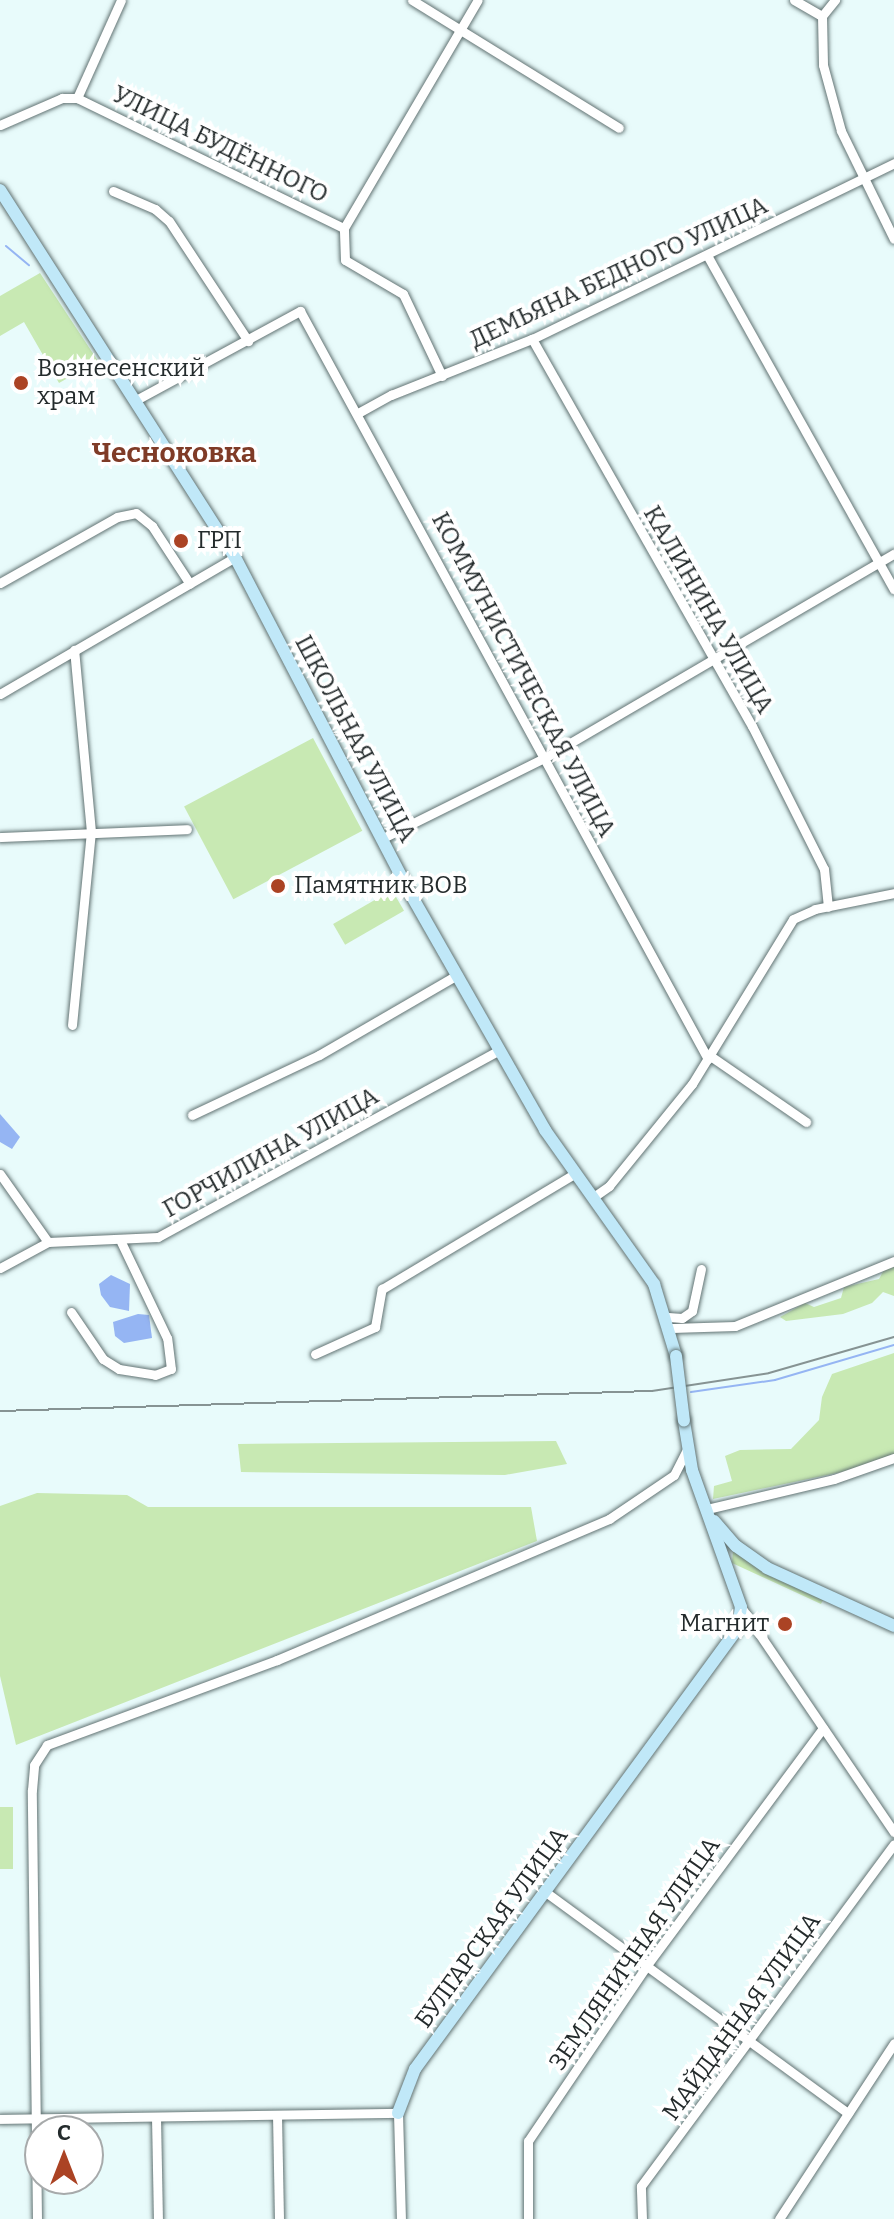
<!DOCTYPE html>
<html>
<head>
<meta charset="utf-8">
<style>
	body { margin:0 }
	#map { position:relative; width:894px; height:2219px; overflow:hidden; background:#e8fbfb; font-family:Bitter,serif }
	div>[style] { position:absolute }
	.green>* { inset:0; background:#c8e9b3; transform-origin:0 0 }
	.water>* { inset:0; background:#95b5f3 }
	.stream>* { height:2px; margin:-1px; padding:0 1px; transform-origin:1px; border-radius:1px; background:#95b5f3 }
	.roads { filter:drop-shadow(0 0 2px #627373) drop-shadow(0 0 2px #627373) }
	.street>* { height:9px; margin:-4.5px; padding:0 4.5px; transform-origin:4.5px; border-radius:4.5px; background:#fff }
	.secondary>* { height:12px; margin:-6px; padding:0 6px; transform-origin:6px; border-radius:6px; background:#c0e8f8 }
	.rail>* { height:2px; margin:-1px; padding:0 1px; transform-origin:1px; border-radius:1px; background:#869393 }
	.bridges { filter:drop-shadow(0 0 2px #627373) drop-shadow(0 0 2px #627373) }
	.secondary-bridge>* { height:12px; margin:-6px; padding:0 6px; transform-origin:6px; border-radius:6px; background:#c0e8f8 }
	.dots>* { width:22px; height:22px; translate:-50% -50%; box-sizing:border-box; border:4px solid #fff; border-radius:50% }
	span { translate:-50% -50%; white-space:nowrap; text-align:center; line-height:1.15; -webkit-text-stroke:7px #fff; paint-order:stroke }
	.street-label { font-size:24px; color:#242b2c }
	.poi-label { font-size:24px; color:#242b2c }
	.left { translate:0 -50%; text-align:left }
	.right { translate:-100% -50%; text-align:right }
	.quarter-label { font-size:28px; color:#7f3b27; font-weight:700 }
	.north { position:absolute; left:24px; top:2115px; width:80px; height:80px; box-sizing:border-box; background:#fff; border:2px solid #a7aaab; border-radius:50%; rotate:0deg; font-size:22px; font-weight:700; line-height:32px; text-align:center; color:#242b2c }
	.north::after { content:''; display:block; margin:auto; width:28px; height:36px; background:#ab4324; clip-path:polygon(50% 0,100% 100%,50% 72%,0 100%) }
</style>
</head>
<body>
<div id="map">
	<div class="green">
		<div style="clip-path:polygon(40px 273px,98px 361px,59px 383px,24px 322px,0 336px,0 296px)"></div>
		<div style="left:313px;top:738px;width:105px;height:146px;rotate:62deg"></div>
		<div style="left:392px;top:890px;width:24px;height:68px;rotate:60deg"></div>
		<div style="clip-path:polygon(894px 1266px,894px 1296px,883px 1292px,872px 1303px,843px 1314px,786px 1321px,780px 1317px,805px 1303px,814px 1307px,841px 1298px,844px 1287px,879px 1279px,885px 1268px)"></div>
		<div style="clip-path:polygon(894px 1353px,894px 1454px,856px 1469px,713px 1499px,714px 1486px,732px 1481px,725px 1456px,740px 1450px,791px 1449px,819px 1420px,822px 1397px,832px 1374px)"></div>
		<div style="clip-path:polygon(556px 1441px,567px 1464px,505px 1475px,241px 1472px,238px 1444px)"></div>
		<div style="clip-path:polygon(37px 1493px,127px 1495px,148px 1507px,531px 1507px,537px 1541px,16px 1745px,0 1676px,0 1506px)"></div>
		<div style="clip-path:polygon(733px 1551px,824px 1598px,821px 1604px,732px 1563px)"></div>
		<div style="left:0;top:1807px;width:13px;height:62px"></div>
	</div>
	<div class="water">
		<div style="clip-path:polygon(0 1114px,20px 1137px,12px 1149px,0 1142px)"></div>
		<div style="clip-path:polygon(111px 1275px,130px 1284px,129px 1311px,110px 1307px,101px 1295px,99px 1284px)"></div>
		<div style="clip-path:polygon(138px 1314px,149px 1315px,152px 1338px,124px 1343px,115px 1336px,113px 1322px)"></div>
	</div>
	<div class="stream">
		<div style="left:6px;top:246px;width:30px;rotate:40deg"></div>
		<div style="left:691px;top:1392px;width:85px;rotate:-8.1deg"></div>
		<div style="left:775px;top:1380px;width:124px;rotate:-16.4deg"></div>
	</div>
	<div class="roads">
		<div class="street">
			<div style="left:412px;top:0;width:243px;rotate:31.7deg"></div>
			<div style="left:794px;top:0;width:32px;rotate:30deg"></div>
			<div style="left:822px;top:16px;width:49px;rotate:88.8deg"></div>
			<div style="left:823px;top:65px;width:68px;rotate:74.7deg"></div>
			<div style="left:841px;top:131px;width:120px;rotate:63.9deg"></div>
			<div style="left:822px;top:16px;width:21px;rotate:-51deg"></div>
			<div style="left:77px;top:98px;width:297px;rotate:26deg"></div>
			<div style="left:0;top:125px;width:68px;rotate:-23.5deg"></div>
			<div style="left:62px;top:98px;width:15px"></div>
			<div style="left:77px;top:98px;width:107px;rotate:-65.8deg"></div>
			<div style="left:113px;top:191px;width:46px;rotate:23.2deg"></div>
			<div style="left:155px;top:209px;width:18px;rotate:41deg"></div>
			<div style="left:169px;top:221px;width:144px;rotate:56.6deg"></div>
			<div style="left:707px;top:255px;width:383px;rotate:60.8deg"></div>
			<div style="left:532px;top:339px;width:445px;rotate:60.4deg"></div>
			<div style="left:752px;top:726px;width:160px;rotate:63.3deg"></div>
			<div style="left:824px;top:869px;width:38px;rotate:84deg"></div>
			<div style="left:442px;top:376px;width:91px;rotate:-115.4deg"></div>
			<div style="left:403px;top:294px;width:67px;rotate:-149.6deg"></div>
			<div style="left:345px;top:260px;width:32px;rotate:-92deg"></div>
			<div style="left:344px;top:228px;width:264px;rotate:-59.6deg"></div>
			<div style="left:136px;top:400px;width:187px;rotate:-28.5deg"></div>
			<div style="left:300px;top:311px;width:852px;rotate:61.39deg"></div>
			<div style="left:358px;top:413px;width:38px;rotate:-29deg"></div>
			<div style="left:391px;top:395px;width:152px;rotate:-21.7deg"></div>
			<div style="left:532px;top:339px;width:403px;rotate:-25.9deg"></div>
			<div style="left:0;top:583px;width:134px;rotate:-29.4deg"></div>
			<div style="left:117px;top:517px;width:19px;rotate:-12deg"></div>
			<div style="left:136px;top:513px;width:21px;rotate:39deg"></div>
			<div style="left:152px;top:526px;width:69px;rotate:56.8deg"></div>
			<div style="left:0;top:694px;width:272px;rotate:-30.2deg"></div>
			<div style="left:0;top:837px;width:187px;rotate:-2.4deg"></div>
			<div style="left:383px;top:838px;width:182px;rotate:-26.4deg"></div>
			<div style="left:546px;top:757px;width:403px;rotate:-30.3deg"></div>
			<div style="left:72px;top:1025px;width:194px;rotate:-84.4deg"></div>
			<div style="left:91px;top:832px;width:183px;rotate:-95.3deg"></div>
			<div style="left:709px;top:1055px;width:118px;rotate:34.6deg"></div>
			<div style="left:192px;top:1115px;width:140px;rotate:-25.3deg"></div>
			<div style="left:319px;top:1055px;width:160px;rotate:-30.1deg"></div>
			<div style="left:0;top:1174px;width:83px;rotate:54.8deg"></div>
			<div style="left:592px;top:1198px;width:21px;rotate:-35deg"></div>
			<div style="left:609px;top:1186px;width:132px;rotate:-50.9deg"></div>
			<div style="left:692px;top:1084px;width:193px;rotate:-58.5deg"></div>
			<div style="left:793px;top:919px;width:24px;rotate:-24deg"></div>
			<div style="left:815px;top:909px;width:81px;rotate:-11.4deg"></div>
			<div style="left:0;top:1268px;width:55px;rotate:-28.4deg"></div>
			<div style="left:48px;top:1242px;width:110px;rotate:-2.6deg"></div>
			<div style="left:158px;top:1237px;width:390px;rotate:-28.7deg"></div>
			<div style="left:71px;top:1312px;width:57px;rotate:55.8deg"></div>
			<div style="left:103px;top:1359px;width:19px;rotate:32deg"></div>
			<div style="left:119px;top:1369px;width:36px;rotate:9deg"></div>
			<div style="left:155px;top:1375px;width:17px;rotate:-21deg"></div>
			<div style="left:171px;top:1369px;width:31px;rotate:-97deg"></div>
			<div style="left:167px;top:1338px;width:106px;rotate:-115.6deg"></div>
			<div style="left:668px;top:1317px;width:14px;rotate:4deg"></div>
			<div style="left:682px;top:1318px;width:12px;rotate:-35deg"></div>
			<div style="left:692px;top:1311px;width:43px;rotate:-77.9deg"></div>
			<div style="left:672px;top:1328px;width:63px;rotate:-1.8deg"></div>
			<div style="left:735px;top:1326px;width:172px;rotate:-22.2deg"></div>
			<div style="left:315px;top:1354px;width:66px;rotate:-24.2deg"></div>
			<div style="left:375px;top:1327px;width:39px;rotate:-80deg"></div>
			<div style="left:382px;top:1289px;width:224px;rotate:-30.9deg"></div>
			<div style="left:707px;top:1509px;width:130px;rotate:-13.3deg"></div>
			<div style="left:834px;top:1479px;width:64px;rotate:-19.3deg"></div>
			<div style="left:741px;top:1607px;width:272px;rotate:55.8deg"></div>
			<div style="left:547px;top:1893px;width:373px;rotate:36.2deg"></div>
			<div style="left:277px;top:2115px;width:104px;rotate:88.9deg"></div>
			<div style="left:156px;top:2117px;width:102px;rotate:88.9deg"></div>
			<div style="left:0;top:2119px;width:398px;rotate:-0.9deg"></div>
			<div style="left:398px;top:2113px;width:106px;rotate:88.4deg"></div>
			<div style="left:37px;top:2219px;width:429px;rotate:-90.7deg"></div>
			<div style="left:32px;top:1790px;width:25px;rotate:-85deg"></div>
			<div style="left:34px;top:1765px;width:24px;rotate:-57deg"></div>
			<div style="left:47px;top:1745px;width:245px;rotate:-20.3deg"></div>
			<div style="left:277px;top:1660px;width:361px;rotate:-23deg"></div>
			<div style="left:609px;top:1519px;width:78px;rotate:-34.1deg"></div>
			<div style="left:674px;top:1475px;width:28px;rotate:-63deg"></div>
			<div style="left:528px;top:2219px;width:78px;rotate:-90deg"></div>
			<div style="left:528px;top:2141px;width:212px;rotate:-55.9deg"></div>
			<div style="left:647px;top:1965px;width:295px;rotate:-53.4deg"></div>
			<div style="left:642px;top:2219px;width:33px;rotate:-92deg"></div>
			<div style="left:641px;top:2186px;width:425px;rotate:-53.5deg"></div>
			<div style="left:779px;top:2219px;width:210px;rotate:-56.8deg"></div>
		</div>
		<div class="secondary">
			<div style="left:0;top:190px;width:436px;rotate:57.4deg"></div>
			<div style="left:235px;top:557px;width:379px;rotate:62.5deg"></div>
			<div style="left:410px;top:893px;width:273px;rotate:60.3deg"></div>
			<div style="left:545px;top:1130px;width:189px;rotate:54.7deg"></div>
			<div style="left:654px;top:1284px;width:75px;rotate:73deg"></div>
			<div style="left:714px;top:1521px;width:33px;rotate:49deg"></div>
			<div style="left:736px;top:1546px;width:38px;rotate:35deg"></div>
			<div style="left:767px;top:1568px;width:140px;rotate:24.5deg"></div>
			<div style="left:398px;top:2113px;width:47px;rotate:-68.9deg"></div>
			<div style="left:415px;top:2069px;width:547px;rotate:-53.78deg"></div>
			<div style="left:738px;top:1628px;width:21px;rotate:-82deg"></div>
			<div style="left:741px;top:1607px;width:145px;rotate:-109.7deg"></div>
			<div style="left:692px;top:1470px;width:50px;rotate:-99.3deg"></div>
		</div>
	</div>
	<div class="rail">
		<div style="left:0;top:1411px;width:652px;rotate:-1.76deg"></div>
		<div style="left:652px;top:1391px;width:118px;rotate:-8.7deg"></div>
		<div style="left:769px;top:1373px;width:130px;rotate:-16.1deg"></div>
	</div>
	<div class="bridges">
		<div class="secondary-bridge">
			<div style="left:676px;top:1356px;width:65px;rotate:83deg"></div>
		</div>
	</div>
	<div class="dots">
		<div style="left:21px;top:383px;background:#ab4324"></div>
		<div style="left:181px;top:541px;background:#ab4324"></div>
		<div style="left:278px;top:886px;background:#ab4324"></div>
		<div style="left:785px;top:1624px;background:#ab4324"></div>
	</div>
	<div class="street-label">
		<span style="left:220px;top:145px;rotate:26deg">УЛИЦА БУДЁННОГО</span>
		<span style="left:619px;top:273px;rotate:-25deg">ДЕМЬЯНА БЕДНОГО УЛИЦА</span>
		<span style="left:708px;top:610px;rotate:60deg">КАЛИНИНА УЛИЦА</span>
		<span style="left:523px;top:675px;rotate:62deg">КОММУНИСТИЧЕСКАЯ УЛИЦА</span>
		<span style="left:355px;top:739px;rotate:62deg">ШКОЛЬНАЯ УЛИЦА</span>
		<span style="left:271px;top:1153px;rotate:-29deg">ГОРЧИЛИНА УЛИЦА</span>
		<span style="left:492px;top:1928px;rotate:-54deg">БУЛГАРСКАЯ УЛИЦА</span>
		<span style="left:635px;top:1954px;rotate:-55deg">ЗЕМЛЯНИЧНАЯ УЛИЦА</span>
		<span style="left:742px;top:2017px;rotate:-54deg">МАЙДАННАЯ УЛИЦА</span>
	</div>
	<div class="poi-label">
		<span class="left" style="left:37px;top:383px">Вознесенский<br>храм</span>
		<span class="left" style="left:197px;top:541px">ГРП</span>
		<span class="left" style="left:294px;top:886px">Памятник ВОВ</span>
		<span class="right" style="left:769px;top:1624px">Магнит</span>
	</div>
	<div class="quarter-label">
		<span style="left:174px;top:453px">Чесноковка</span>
	</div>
	<div class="north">С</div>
</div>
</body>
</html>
